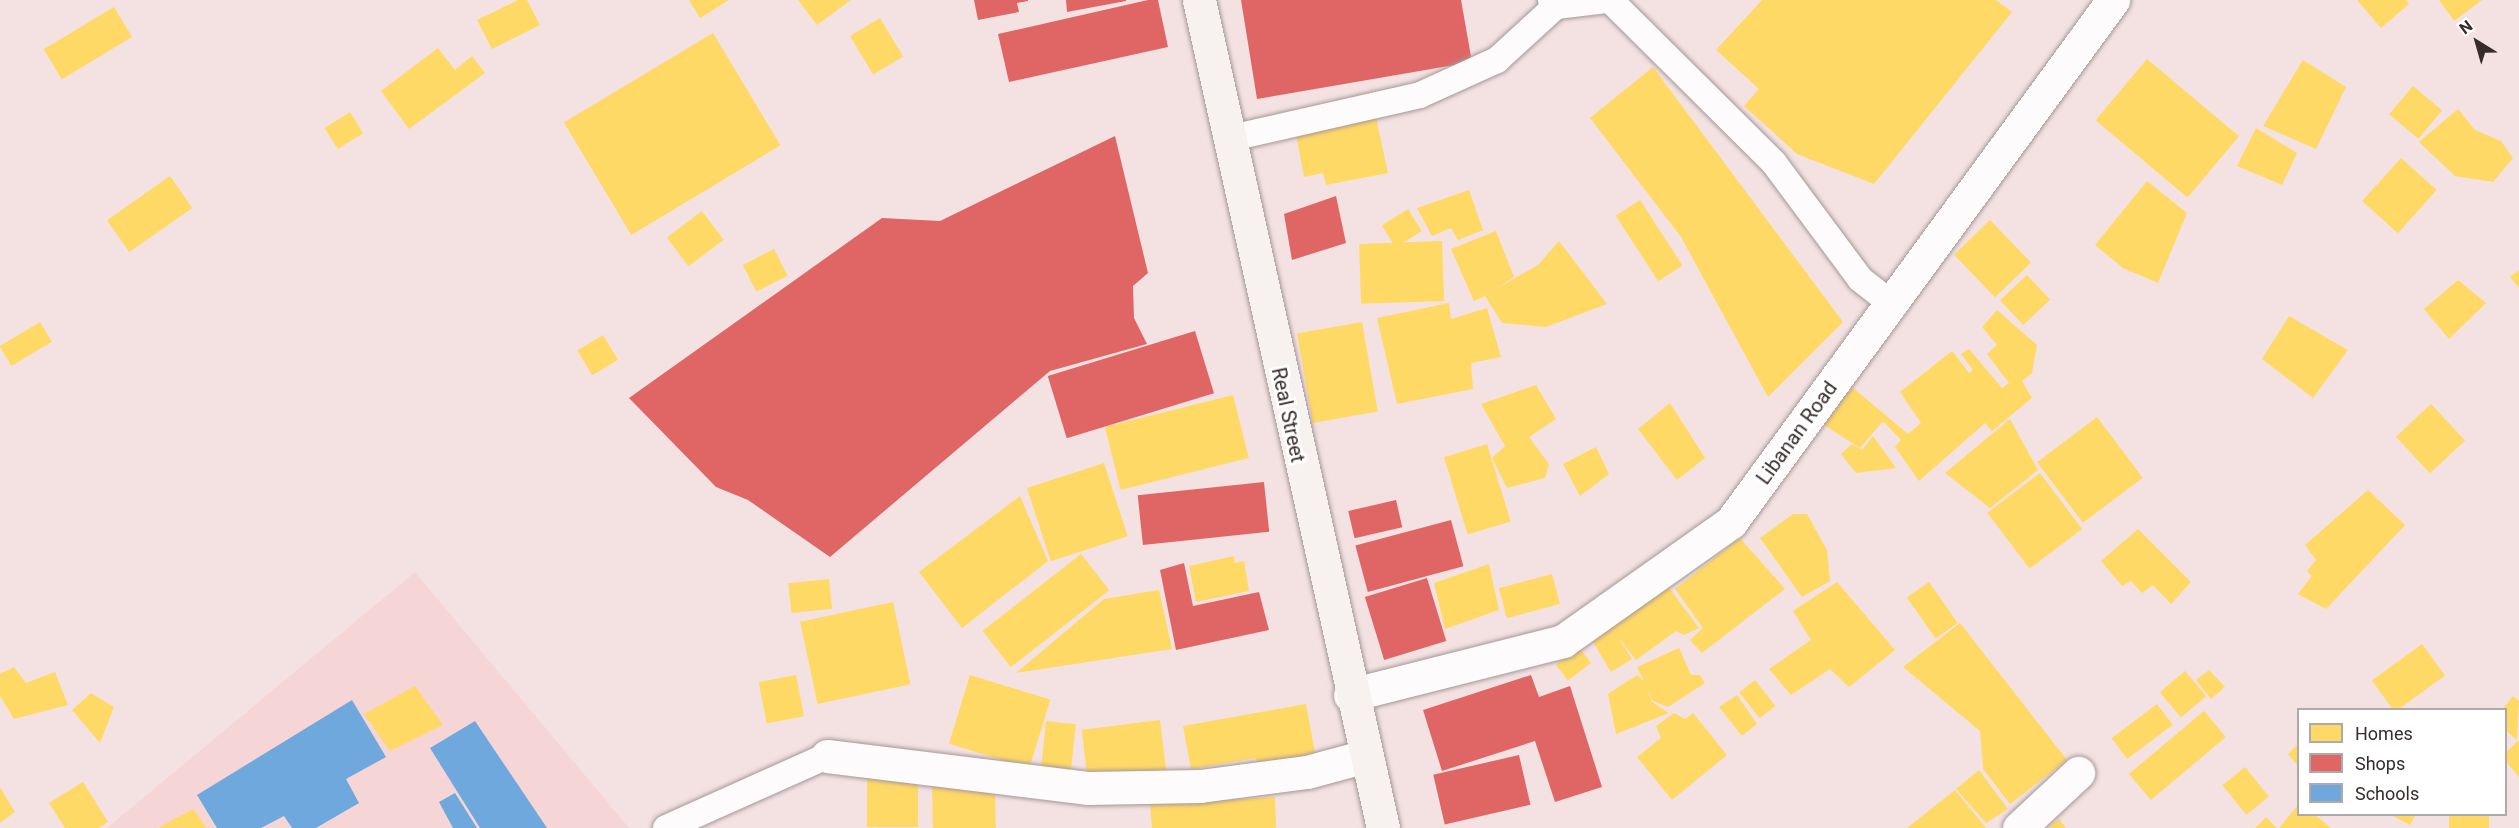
<!DOCTYPE html>
<html>
<head>
<meta charset="utf-8">
<style>
	body { margin:0 }
	#map { position:relative; width:2519px; height:828px; overflow:hidden; background:#f4e2e2; font-family:Roboto,sans-serif }
	div>[style] { position:absolute }
	.built>* { inset:0; background:#f5d5d6 }
	.homes>* { inset:0; background:#ffd966; transform-origin:0 0 }
	.shops>* { inset:0; background:#e06666; transform-origin:0 0 }
	.schools>* { inset:0; background:#6fa8dc }
	.roads { filter:drop-shadow(0 0 2px #a59898) drop-shadow(0 0 2px #a59898) }
	.lane>* { height:26px; margin:-13px; padding:0 13px; transform-origin:13px; border-radius:13px; background:#fdfbfb }
	.street>* { height:33px; margin:-16.5px; padding:0 16.5px; transform-origin:16.5px; border-radius:16.5px; background:#fdfbfb }
	.primary>* { height:33px; margin:-16.5px; padding:0 16.5px; transform-origin:16.5px; border-radius:16.5px; background:#f7f1f0 }
	span { translate:-50% -50%; white-space:nowrap; text-align:center; line-height:1.15; -webkit-text-stroke:6px #fff; paint-order:stroke }
	.street-label { font-size:20px; color:#372b2b }
	.legend { position:absolute; left:2297px; top:708px; width:210px; height:108px; box-sizing:border-box; background:#fff; border:2px solid #afaaaa; margin:0; padding:8px 10px; list-style:none; font-size:18px; color:#372b2b }
	.legend li { display:flex; align-items:center; gap:12px; height:30px }
	.legend b { width:30px; border:2px solid #afaaaa }
	.north { position:absolute; left:2447px; top:12px; width:60px; height:60px; -webkit-text-stroke:4px #fff; paint-order:stroke; rotate:323deg; font-size:16px; font-weight:700; line-height:24px; text-align:center; color:#372b2b }
	.north::after { content:''; display:block; margin:auto; width:21px; height:27px; background:#372b2b; clip-path:polygon(50% 0,100% 100%,50% 72%,0 100%) }
</style>
</head>
<body>
<div id="map">
	<div class="built">
		<div style="clip-path:polygon(415px 572px,629px 828px,107px 828px)"></div>
	</div>
	<div class="homes">
		<div style="clip-path:polygon(518px 0,527px 0,540px 25px,492px 49px,477px 20px)"></div>
		<div style="clip-path:polygon(689px 0,729px 0,700px 18px)"></div>
		<div style="clip-path:polygon(798px 0,851px 0,817px 25px)"></div>
		<div style="clip-path:polygon(1762px 0,1996px 0,2012px 12px,1874px 184px,1797px 154px,1744px 106px,1759px 89px,1716px 50px)"></div>
		<div style="clip-path:polygon(2357px 0,2406px 0,2409px 4px,2381px 28px)"></div>
		<div style="clip-path:polygon(2439px 0,2482px 0,2454px 21px)"></div>
		<div style="left:114px;top:7px;width:35px;height:82px;rotate:59deg"></div>
		<div style="left:880px;top:18px;width:45px;height:35px;rotate:59deg"></div>
		<div style="left:713px;top:33px;width:131px;height:174px;rotate:59deg"></div>
		<div style="clip-path:polygon(438px 48px,455px 70px,472px 56px,485px 73px,409px 129px,381px 91px)"></div>
		<div style="left:2147px;top:59px;width:120px;height:80px;rotate:40deg"></div>
		<div style="clip-path:polygon(2303px 60px,2346px 87px,2316px 149px,2263px 126px)"></div>
		<div style="clip-path:polygon(1653px 67px,1843px 322px,1768px 397px,1681px 237px,1590px 118px)"></div>
		<div style="left:2413px;top:86px;width:38px;height:37px;rotate:40deg"></div>
		<div style="clip-path:polygon(2458px 109px,2475px 130px,2501px 141px,2513px 158px,2493px 182px,2455px 176px,2419px 142px)"></div>
		<div style="left:350px;top:112px;width:25px;height:30px;rotate:58deg"></div>
		<div style="clip-path:polygon(1376px 117px,1388px 173px,1326px 185px,1323px 173px,1304px 177px,1296px 134px)"></div>
		<div style="clip-path:polygon(2256px 128px,2297px 153px,2282px 185px,2237px 166px)"></div>
		<div style="left:2401px;top:158px;width:48px;height:58px;rotate:42deg"></div>
		<div style="left:170px;top:176px;width:39px;height:77px;rotate:55deg"></div>
		<div style="clip-path:polygon(2147px 181px,2187px 213px,2158px 283px,2123px 268px,2095px 245px)"></div>
		<div style="clip-path:polygon(1469px 190px,1483px 230px,1458px 240px,1451px 228px,1432px 236px,1417px 208px)"></div>
		<div style="left:1640px;top:200px;width:78px;height:29px;rotate:57deg"></div>
		<div style="left:1408px;top:209px;width:26px;height:31px;rotate:58deg"></div>
		<div style="left:702px;top:211px;width:36px;height:44px;rotate:53deg"></div>
		<div style="left:1990px;top:220px;width:59px;height:50px;rotate:46deg"></div>
		<div style="clip-path:polygon(1496px 231px,1514px 277px,1496px 289px,1538px 265px,1559px 241px,1607px 304px,1546px 327px,1502px 323px,1485px 296px,1474px 301px,1451px 249px)"></div>
		<div style="left:1442px;top:241px;width:60px;height:83px;rotate:88deg"></div>
		<div style="left:774px;top:249px;width:30px;height:35px;rotate:63deg"></div>
		<div style="clip-path:polygon(2519px 270px,2519px 288px,2510px 277px)"></div>
		<div style="left:2027px;top:275px;width:34px;height:37px;rotate:47deg"></div>
		<div style="clip-path:polygon(2458px 280px,2486px 303px,2449px 339px,2424px 309px)"></div>
		<div style="clip-path:polygon(1449px 303px,1451px 319px,1487px 308px,1501px 357px,1471px 363px,1473px 389px,1397px 404px,1377px 318px)"></div>
		<div style="clip-path:polygon(1997px 310px,2037px 345px,2032px 373px,2022px 381px,2032px 398px,1992px 431px,1985px 423px,1919px 481px,1895px 447px,1901px 440px,1883px 421px,1860px 448px,1824px 425px,1852px 387px,1908px 434px,1921px 423px,1900px 392px,1952px 351px,1969px 373px,1973px 370px,1961px 354px,1969px 349px,2002px 388px,2009px 383px,1987px 354px,1997px 345px,1982px 327px)"></div>
		<div style="clip-path:polygon(2289px 316px,2348px 350px,2313px 398px,2262px 359px)"></div>
		<div style="left:40px;top:322px;width:23px;height:47px;rotate:59deg"></div>
		<div style="left:1362px;top:322px;width:91px;height:66px;rotate:80deg"></div>
		<div style="left:603px;top:335px;width:29px;height:30px;rotate:59deg"></div>
		<div style="clip-path:polygon(1536px 385px,1556px 419px,1529px 437px,1549px 464px,1545px 478px,1507px 488px,1492px 458px,1505px 446px,1481px 404px)"></div>
		<div style="left:1233px;top:395px;width:65px;height:132px;rotate:76deg"></div>
		<div style="clip-path:polygon(1670px 403px,1705px 458px,1677px 480px,1638px 429px)"></div>
		<div style="left:2431px;top:404px;width:50px;height:48px;rotate:47deg"></div>
		<div style="left:2097px;top:417px;width:76px;height:75px;rotate:53deg"></div>
		<div style="clip-path:polygon(2010px 419px,2038px 470px,1990px 508px,1945px 473px)"></div>
		<div style="clip-path:polygon(1873px 436px,1896px 468px,1856px 473px,1841px 454px,1852px 444px,1862px 450px)"></div>
		<div style="left:1487px;top:444px;width:81px;height:45px;rotate:73deg"></div>
		<div style="clip-path:polygon(1596px 447px,1609px 474px,1580px 496px,1563px 464px)"></div>
		<div style="left:1104px;top:463px;width:77px;height:81px;rotate:72deg"></div>
		<div style="left:2040px;top:473px;width:70px;height:66px;rotate:53deg"></div>
		<div style="clip-path:polygon(2368px 490px,2405px 525px,2326px 609px,2298px 594px,2312px 576px,2307px 571px,2316px 560px,2305px 545px)"></div>
		<div style="clip-path:polygon(1020px 496px,1048px 561px,962px 628px,919px 572px)"></div>
		<div style="clip-path:polygon(1793px 514px,1807px 514px,1827px 550px,1830px 581px,1802px 597px,1760px 538px)"></div>
		<div style="clip-path:polygon(2138px 529px,2191px 582px,2171px 604px,2153px 585px,2142px 593px,2131px 581px,2122px 586px,2101px 561px)"></div>
		<div style="clip-path:polygon(1740px 538px,1785px 589px,1702px 653px,1690px 640px,1703px 628px,1675px 589px)"></div>
		<div style="left:1081px;top:554px;width:46px;height:125px;rotate:52deg"></div>
		<div style="clip-path:polygon(1234px 556px,1235px 563px,1244px 561px,1249px 591px,1196px 602px,1189px 566px)"></div>
		<div style="clip-path:polygon(1489px 564px,1499px 610px,1445px 629px,1434px 583px)"></div>
		<div style="left:1552px;top:574px;width:31px;height:55px;rotate:75deg"></div>
		<div style="left:829px;top:579px;width:30px;height:41px;rotate:84deg"></div>
		<div style="clip-path:polygon(1837px 582px,1895px 650px,1849px 687px,1830px 669px,1791px 695px,1769px 669px,1811px 640px,1793px 611px)"></div>
		<div style="left:1929px;top:582px;width:50px;height:27px;rotate:55deg"></div>
		<div style="clip-path:polygon(1667px 585px,1699px 628px,1684px 635px,1676px 631px,1636px 660px,1618px 637px,1632px 659px,1611px 672px,1593px 642px)"></div>
		<div style="clip-path:polygon(1159px 590px,1172px 649px,1016px 673px,1104px 599px)"></div>
		<div style="left:893px;top:602px;width:84px;height:95px;rotate:78deg"></div>
		<div style="clip-path:polygon(1960px 623px,2067px 760px,2010px 804px,1983px 769px,1980px 731px,1903px 667px)"></div>
		<div style="left:2422px;top:644px;width:39px;height:62px;rotate:54deg"></div>
		<div style="left:1579px;top:647px;width:20px;height:29px;rotate:53deg"></div>
		<div style="clip-path:polygon(1679px 648px,1691px 675px,1700px 675px,1705px 683px,1668px 707px,1653px 701px,1648px 691px,1652px 702px,1669px 713px,1616px 734px,1608px 694px,1637px 675px,1644px 681px,1637px 667px)"></div>
		<div style="clip-path:polygon(14px 667px,26px 683px,55px 672px,68px 705px,14px 719px,0 696px,0 674px)"></div>
		<div style="clip-path:polygon(2209px 670px,2225px 687px,2211px 699px,2196px 680px)"></div>
		<div style="left:2185px;top:671px;width:33px;height:33px;rotate:50deg"></div>
		<div style="left:796px;top:675px;width:42px;height:38px;rotate:79deg"></div>
		<div style="left:970px;top:675px;width:84px;height:72px;rotate:17deg"></div>
		<div style="left:1755px;top:680px;width:33px;height:20px;rotate:52deg"></div>
		<div style="clip-path:polygon(415px 686px,443px 725px,390px 751px,364px 714px)"></div>
		<div style="clip-path:polygon(91px 693px,114px 707px,100px 743px,72px 710px)"></div>
		<div style="clip-path:polygon(1737px 695px,1757px 724px,1742px 736px,1719px 707px)"></div>
		<div style="clip-path:polygon(2513px 696px,2519px 701px,2517px 740px,2506px 731px,2502px 710px)"></div>
		<div style="clip-path:polygon(1306px 704px,1316px 758px,1258px 769px,1256px 758px,1191px 769px,1183px 726px)"></div>
		<div style="left:2157px;top:704px;width:26px;height:57px;rotate:53deg"></div>
		<div style="left:2204px;top:711px;width:34px;height:98px;rotate:50deg"></div>
		<div style="clip-path:polygon(1674px 713px,1685px 719px,1693px 713px,1727px 755px,1672px 800px,1637px 757px,1661px 738px,1656px 726px)"></div>
		<div style="left:1160px;top:720px;width:51px;height:79px;rotate:83deg"></div>
		<div style="left:1046px;top:721px;width:30px;height:47px;rotate:6deg"></div>
		<div style="clip-path:polygon(2519px 740px,2519px 777px,2506px 762px,2506px 752px)"></div>
		<div style="clip-path:polygon(2298px 744px,2298px 766px,2288px 754px)"></div>
		<div style="left:2245px;top:767px;width:38px;height:29px;rotate:51deg"></div>
		<div style="clip-path:polygon(1979px 770px,2008px 809px,1986px 823px,1956px 789px)"></div>
		<div style="left:867px;top:777px;width:51px;height:50px"></div>
		<div style="clip-path:polygon(83px 782px,108px 822px,99px 828px,65px 828px,49px 803px)"></div>
		<div style="left:995px;top:785px;width:43px;height:63px;rotate:89deg"></div>
		<div style="clip-path:polygon(0 787px,15px 812px,0 823px)"></div>
		<div style="clip-path:polygon(1955px 790px,1986px 828px,1907px 828px)"></div>
		<div style="clip-path:polygon(1275px 797px,1276px 828px,1152px 828px,1150px 804px)"></div>
		<div style="clip-path:polygon(2298px 805px,2298px 814px,2314px 814px,2331px 828px,2279px 828px)"></div>
		<div style="clip-path:polygon(193px 809px,207px 828px,158px 828px)"></div>
		<div style="clip-path:polygon(2389px 814px,2416px 814px,2410px 825px)"></div>
		<div style="left:2449px;top:814px;width:40px;height:14px"></div>
		<div style="clip-path:polygon(2266px 817px,2277px 828px,2255px 828px)"></div>
		<div style="clip-path:polygon(2059px 819px,2066px 828px,2048px 828px)"></div>
	</div>
	<div class="shops">
		<div style="clip-path:polygon(974px 0,1028px 0,1028px 1px,1017px 3px,1019px 12px,978px 20px)"></div>
		<div style="clip-path:polygon(1066px 0,1126px 0,1126px 1px,1067px 12px)"></div>
		<div style="clip-path:polygon(1148px 0,1158px 0,1168px 47px,1009px 82px,998px 34px)"></div>
		<div style="clip-path:polygon(1241px 0,1461px 0,1472px 62px,1257px 99px)"></div>
		<div style="clip-path:polygon(1115px 136px,1148px 273px,1133px 286px,1134px 318px,1147px 344px,1050px 371px,830px 557px,748px 500px,716px 487px,629px 398px,882px 218px,940px 221px)"></div>
		<div style="clip-path:polygon(1336px 196px,1346px 243px,1292px 260px,1284px 214px)"></div>
		<div style="left:1195px;top:331px;width:65px;height:154px;rotate:73deg"></div>
		<div style="left:1264px;top:482px;width:50px;height:127px;rotate:84deg"></div>
		<div style="left:1396px;top:500px;width:28px;height:49px;rotate:77deg"></div>
		<div style="left:1451px;top:520px;width:48px;height:99px;rotate:75deg"></div>
		<div style="clip-path:polygon(1184px 563px,1193px 606px,1259px 592px,1269px 630px,1176px 650px,1160px 570px)"></div>
		<div style="left:1427px;top:578px;width:66px;height:65px;rotate:73deg"></div>
		<div style="clip-path:polygon(1531px 675px,1539px 697px,1570px 686px,1602px 787px,1555px 802px,1535px 741px,1442px 771px,1423px 710px)"></div>
		<div style="left:1519px;top:755px;width:51px;height:88px;rotate:77deg"></div>
	</div>
	<div class="schools">
		<div style="clip-path:polygon(352px 700px,386px 757px,346px 779px,359px 803px,316px 828px,292px 828px,284px 816px,261px 828px,217px 828px,197px 795px)"></div>
		<div style="clip-path:polygon(475px 721px,547px 828px,480px 828px,430px 748px)"></div>
		<div style="clip-path:polygon(455px 793px,477px 828px,453px 828px,439px 802px)"></div>
	</div>
	<div class="roads">
		<div class="lane">
			<div style="left:1551px;top:0;width:8px;rotate:50deg"></div>
			<div style="left:1556px;top:6px;width:51px;rotate:-6.7deg"></div>
			<div style="left:1610px;top:0;width:231px;rotate:44.8deg"></div>
			<div style="left:1774px;top:163px;width:144px;rotate:53.4deg"></div>
			<div style="left:1860px;top:279px;width:39px;rotate:38deg"></div>
			<div style="left:1227px;top:139px;width:198px;rotate:-12.8deg"></div>
			<div style="left:1420px;top:95px;width:85px;rotate:-24.4deg"></div>
			<div style="left:1497px;top:60px;width:80px;rotate:-42.5deg"></div>
			<div style="left:666px;top:828px;width:176px;rotate:-24.1deg"></div>
		</div>
		<div class="street">
			<div style="left:1350px;top:695px;width:220px;rotate:-14.2deg"></div>
			<div style="left:1563px;top:641px;width:206px;rotate:-35.3deg"></div>
			<div style="left:1731px;top:522px;width:647px;rotate:-53.8deg"></div>
			<div style="left:827px;top:756px;width:262px;rotate:7deg"></div>
			<div style="left:1087px;top:788px;width:113px;rotate:-1deg"></div>
			<div style="left:1200px;top:786px;width:108px;rotate:-7.5deg"></div>
			<div style="left:1307px;top:772px;width:61px;rotate:-15.2deg"></div>
			<div style="left:2019px;top:828px;width:81px;rotate:-43deg"></div>
		</div>
		<div class="primary">
			<div style="left:1199px;top:0;width:848px;rotate:77.47deg"></div>
		</div>
	</div>
	<div class="street-label">
		<span style="left:1288px;top:415px;rotate:78deg">Real Street</span>
		<span style="left:1797px;top:433px;rotate:-54deg">Libanan Road</span>
	</div>
	<ul class="legend">
	<li><b style="height:16px;background:#ffd966"></b>Homes</li>
	<li><b style="height:16px;background:#e06666"></b>Shops</li>
	<li><b style="height:16px;background:#6fa8dc"></b>Schools</li>
	</ul>
	<div class="north">N</div>
</div>
</body>
</html>
